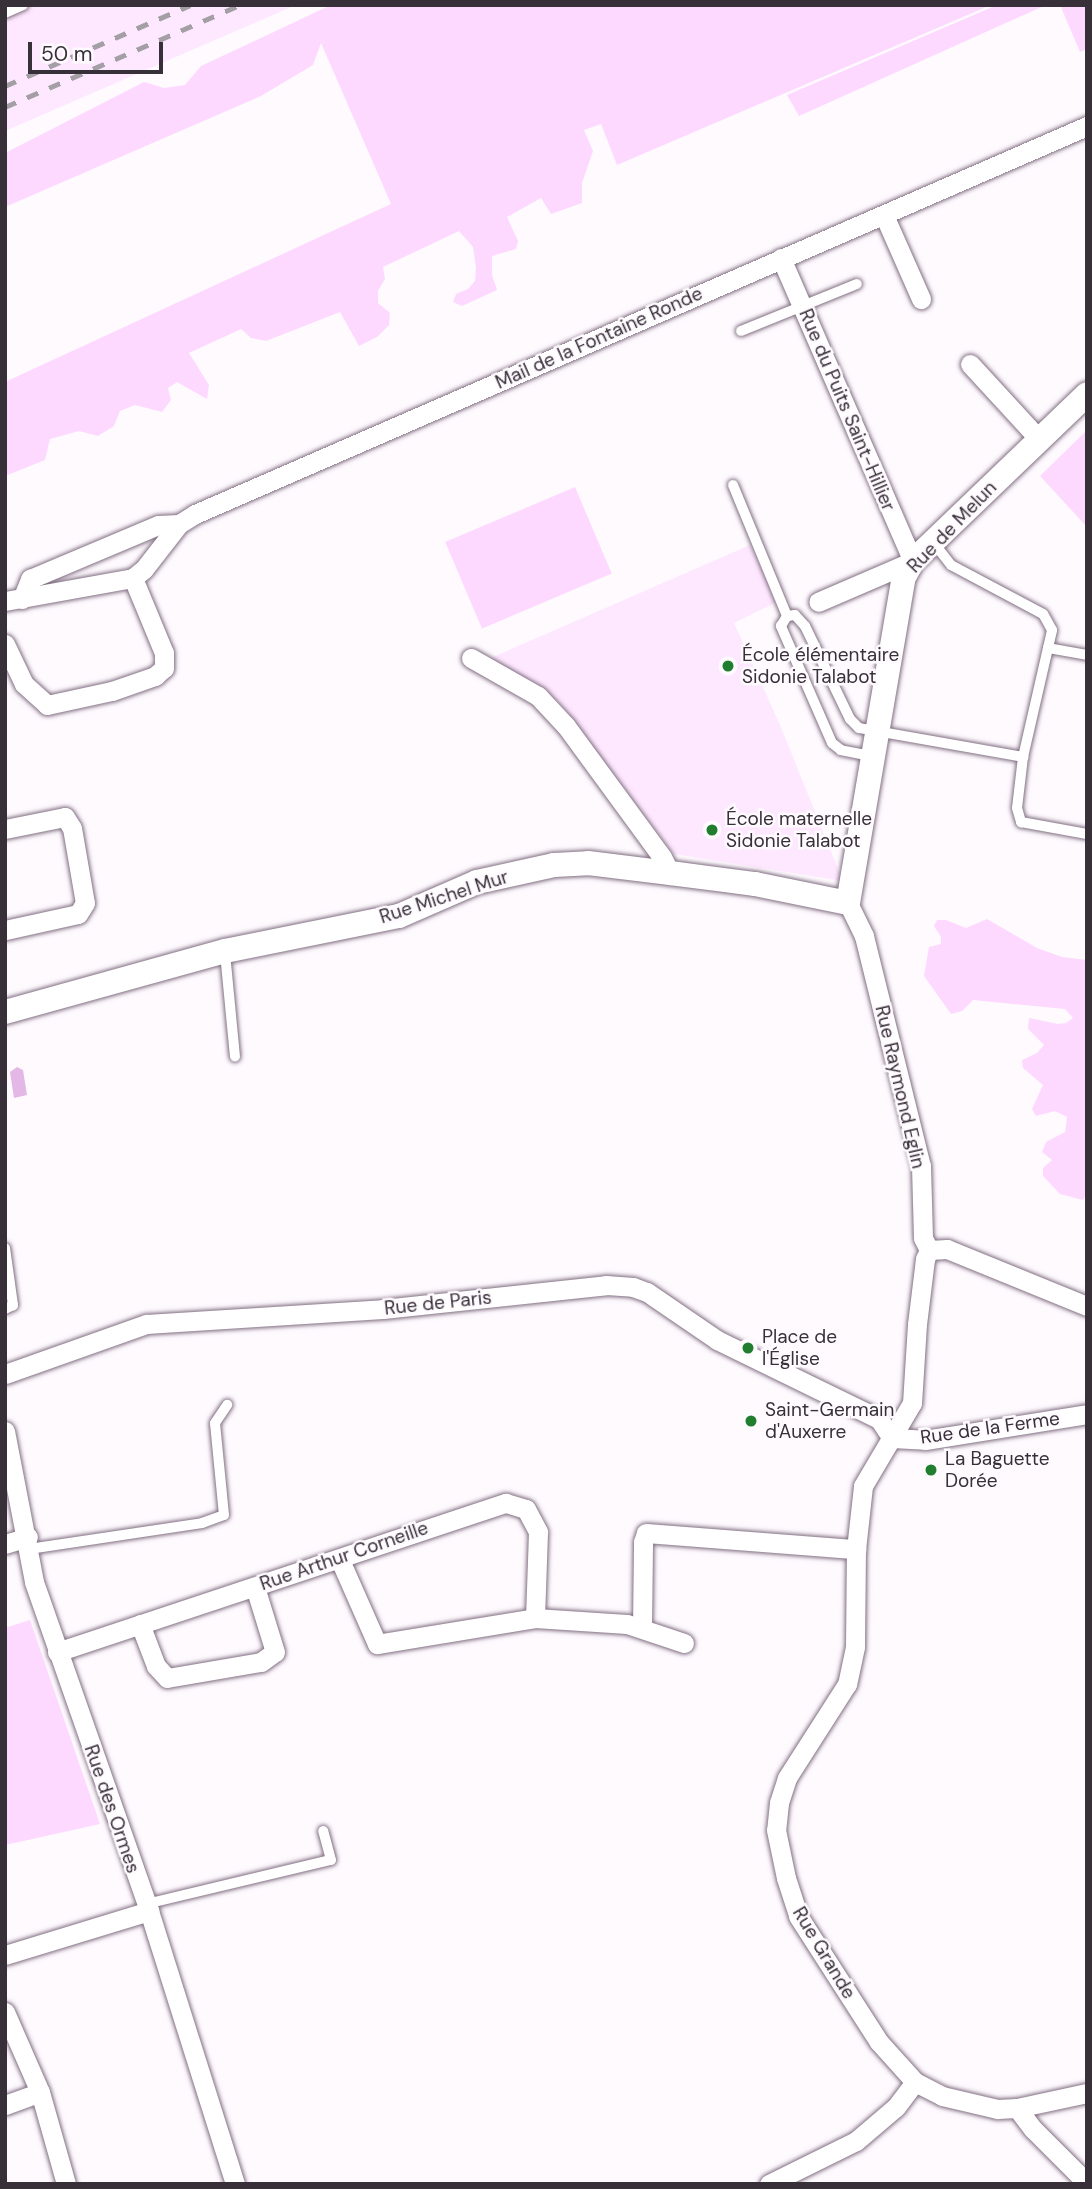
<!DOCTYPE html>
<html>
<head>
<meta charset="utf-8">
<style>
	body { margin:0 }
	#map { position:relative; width:1092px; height:2189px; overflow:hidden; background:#fefafe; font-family:"DM Sans",sans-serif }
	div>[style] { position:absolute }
	.built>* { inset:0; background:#fee8ff }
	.green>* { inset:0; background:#fed9ff; transform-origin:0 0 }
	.water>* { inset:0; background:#e4b8e6 }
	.roads { filter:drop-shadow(0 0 2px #826f83) drop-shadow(0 0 2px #826f83) }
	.service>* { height:10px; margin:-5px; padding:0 5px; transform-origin:5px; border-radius:5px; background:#fff }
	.minor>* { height:19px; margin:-9.5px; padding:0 9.5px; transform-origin:9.5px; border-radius:9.5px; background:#fff }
	.tertiary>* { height:24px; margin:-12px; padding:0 12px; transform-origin:12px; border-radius:12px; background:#fff }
	.rail>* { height:5px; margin-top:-2.5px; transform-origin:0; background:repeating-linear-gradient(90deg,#a49ea5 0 12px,transparent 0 24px) }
	.dots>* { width:19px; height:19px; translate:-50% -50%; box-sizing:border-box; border:4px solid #fefafe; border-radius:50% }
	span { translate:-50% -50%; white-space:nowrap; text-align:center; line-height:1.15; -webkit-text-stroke:5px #fefafe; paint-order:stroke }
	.street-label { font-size:19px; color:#383039 }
	.poi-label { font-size:19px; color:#383039 }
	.left { translate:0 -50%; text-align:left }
	.frame { position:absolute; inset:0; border:7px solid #383039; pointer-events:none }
	.scale { position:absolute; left:28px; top:42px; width:135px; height:32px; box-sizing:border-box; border:4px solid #383039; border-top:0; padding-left:9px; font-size:21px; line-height:24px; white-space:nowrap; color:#383039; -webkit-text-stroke:5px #fefafe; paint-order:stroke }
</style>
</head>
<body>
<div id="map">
	<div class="built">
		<div style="clip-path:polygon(5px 5px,296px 5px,5px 131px)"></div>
		<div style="clip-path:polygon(750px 545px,777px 602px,734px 623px,780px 725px,843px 881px,674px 854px,559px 702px,491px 658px)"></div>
	</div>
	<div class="green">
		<div style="clip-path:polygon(331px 5px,991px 5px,617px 165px,601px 124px,584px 130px,593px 151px,582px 183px,582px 203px,551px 214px,541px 198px,507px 217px,518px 241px,516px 249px,492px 256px,492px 275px,497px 290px,462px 306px,453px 302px,456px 294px,468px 289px,475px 281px,476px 268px,473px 247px,459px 231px,383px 267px,385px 279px,378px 291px,378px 303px,390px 313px,389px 325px,377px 337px,359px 346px,340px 312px,266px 341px,251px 338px,241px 329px,189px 353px,209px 385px,207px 399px,177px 382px,168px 388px,171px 400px,162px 412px,135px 405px,120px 411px,114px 426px,98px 436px,79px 431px,50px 439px,45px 460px,5px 476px,5px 382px,391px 204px,321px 43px,313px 65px,261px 96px,5px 207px,5px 153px,144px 82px,164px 88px,185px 85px,201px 66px)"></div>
		<div style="clip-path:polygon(997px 5px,1046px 5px,799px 116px,787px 95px)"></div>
		<div style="clip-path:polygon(1060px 5px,1087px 5px,1087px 49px,1080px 52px)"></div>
		<div style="clip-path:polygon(1087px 430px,1087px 527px,1040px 476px)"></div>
		<div style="left:575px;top:487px;width:94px;height:141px;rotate:67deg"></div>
		<div style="clip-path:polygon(987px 919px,1037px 948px,1062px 957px,1087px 960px,1087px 1194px,1083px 1200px,1060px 1194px,1043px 1176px,1043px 1168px,1052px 1160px,1042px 1152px,1046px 1142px,1065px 1132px,1067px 1117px,1055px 1111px,1036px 1116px,1032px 1109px,1043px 1085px,1023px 1068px,1022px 1060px,1037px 1053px,1044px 1045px,1028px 1029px,1029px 1018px,1058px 1024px,1066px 1023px,1073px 1018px,1065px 1009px,973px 1000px,962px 1011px,951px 1014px,924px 976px,929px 947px,941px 944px,941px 937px,934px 926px,937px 920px,946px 920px,966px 928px)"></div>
		<div style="clip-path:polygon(30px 1620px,100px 1824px,5px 1845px,5px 1628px)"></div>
	</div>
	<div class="water">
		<div style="clip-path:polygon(17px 1067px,23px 1070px,27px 1095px,14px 1098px,10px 1072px)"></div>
	</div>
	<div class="roads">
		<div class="service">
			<div style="left:5px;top:13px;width:20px;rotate:-24deg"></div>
			<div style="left:741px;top:331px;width:125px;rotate:-22.1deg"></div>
			<div style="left:733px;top:485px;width:142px;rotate:67.6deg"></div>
			<div style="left:1048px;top:648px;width:40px;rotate:10deg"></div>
			<div style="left:871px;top:756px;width:31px;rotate:-169deg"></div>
			<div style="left:841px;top:750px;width:11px;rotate:-142deg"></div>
			<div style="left:832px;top:743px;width:128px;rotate:-113.6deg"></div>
			<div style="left:781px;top:626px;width:12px;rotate:-59deg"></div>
			<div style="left:787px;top:616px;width:8px;rotate:-7deg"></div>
			<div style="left:795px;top:615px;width:15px;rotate:48deg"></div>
			<div style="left:805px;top:626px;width:103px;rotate:64.2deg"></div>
			<div style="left:850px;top:719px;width:13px;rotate:45deg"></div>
			<div style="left:859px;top:728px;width:167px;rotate:10deg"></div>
			<div style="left:1023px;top:757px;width:130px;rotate:-77.1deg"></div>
			<div style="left:1052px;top:630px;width:18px;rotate:-119deg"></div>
			<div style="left:1043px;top:614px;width:104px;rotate:-152deg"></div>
			<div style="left:951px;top:565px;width:28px;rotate:-128deg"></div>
			<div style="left:1023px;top:757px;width:51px;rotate:96.7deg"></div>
			<div style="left:1017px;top:808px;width:15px;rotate:74deg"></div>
			<div style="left:1021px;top:822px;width:67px;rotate:10.3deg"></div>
			<div style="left:225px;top:953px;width:104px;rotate:84.5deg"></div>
			<div style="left:5px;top:1248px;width:58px;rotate:82deg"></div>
			<div style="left:13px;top:1305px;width:9px;rotate:153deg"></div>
			<div style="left:29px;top:1549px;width:175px;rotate:-8.5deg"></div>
			<div style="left:202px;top:1523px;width:23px;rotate:-20deg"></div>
			<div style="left:224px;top:1515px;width:92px;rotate:-95.6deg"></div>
			<div style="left:215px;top:1423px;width:22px;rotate:-56deg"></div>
			<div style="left:146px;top:1904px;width:190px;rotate:-13.4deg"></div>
			<div style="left:331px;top:1860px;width:30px;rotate:-105deg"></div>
		</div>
		<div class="minor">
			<div style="left:884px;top:215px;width:92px;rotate:66.2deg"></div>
			<div style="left:781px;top:258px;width:331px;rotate:66.5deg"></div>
			<div style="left:913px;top:561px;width:103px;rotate:156.7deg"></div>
			<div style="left:970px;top:364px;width:102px;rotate:47.4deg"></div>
			<div style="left:22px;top:599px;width:22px;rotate:-68deg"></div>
			<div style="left:30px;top:579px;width:139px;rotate:-22.9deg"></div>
			<div style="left:158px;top:525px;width:21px;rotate:-3deg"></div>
			<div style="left:5px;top:601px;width:130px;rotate:-10.2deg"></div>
			<div style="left:133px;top:578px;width:14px;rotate:-39deg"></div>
			<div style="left:144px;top:569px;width:57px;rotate:-52.1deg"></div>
			<div style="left:179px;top:524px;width:19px;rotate:-32deg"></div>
			<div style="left:195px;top:514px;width:973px;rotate:-23.51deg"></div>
			<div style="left:5px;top:644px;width:44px;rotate:64.6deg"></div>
			<div style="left:24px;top:684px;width:31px;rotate:42deg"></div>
			<div style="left:47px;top:705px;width:66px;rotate:-12.2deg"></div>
			<div style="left:112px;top:691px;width:46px;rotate:-19.2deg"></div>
			<div style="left:155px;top:676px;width:12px;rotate:-42deg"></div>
			<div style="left:164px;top:668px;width:15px;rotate:-90deg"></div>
			<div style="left:164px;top:653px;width:81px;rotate:-112.5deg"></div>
			<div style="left:471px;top:658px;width:77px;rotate:29.6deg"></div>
			<div style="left:538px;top:696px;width:41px;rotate:47deg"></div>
			<div style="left:566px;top:726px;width:162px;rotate:53.8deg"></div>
			<div style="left:662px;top:857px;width:18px;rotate:63deg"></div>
			<div style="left:5px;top:829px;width:61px;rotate:-11.3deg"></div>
			<div style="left:65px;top:817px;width:13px;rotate:58deg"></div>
			<div style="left:72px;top:828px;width:76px;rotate:80.2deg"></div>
			<div style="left:85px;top:903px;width:13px;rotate:122deg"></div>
			<div style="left:78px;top:914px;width:75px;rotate:167.6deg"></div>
			<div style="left:848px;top:903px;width:37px;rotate:64deg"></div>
			<div style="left:864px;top:936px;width:237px;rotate:76.1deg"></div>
			<div style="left:921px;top:1166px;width:72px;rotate:88.4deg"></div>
			<div style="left:923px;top:1238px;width:13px;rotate:63deg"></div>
			<div style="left:929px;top:1250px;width:10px;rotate:114deg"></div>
			<div style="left:925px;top:1259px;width:65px;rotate:97deg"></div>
			<div style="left:917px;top:1324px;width:79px;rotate:93.6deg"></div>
			<div style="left:912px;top:1403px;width:96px;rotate:120.6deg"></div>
			<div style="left:863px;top:1486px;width:63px;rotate:96.3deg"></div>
			<div style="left:856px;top:1549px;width:98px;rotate:90.6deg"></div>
			<div style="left:855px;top:1647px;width:38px;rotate:102deg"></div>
			<div style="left:847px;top:1684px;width:112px;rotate:122.6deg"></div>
			<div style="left:787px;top:1778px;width:26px;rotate:108deg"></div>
			<div style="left:779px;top:1803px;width:27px;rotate:96deg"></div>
			<div style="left:776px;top:1830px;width:49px;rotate:78.2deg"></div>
			<div style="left:786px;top:1878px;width:40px;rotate:72deg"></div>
			<div style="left:798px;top:1916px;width:150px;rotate:57.3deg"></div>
			<div style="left:879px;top:2042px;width:54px;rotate:48deg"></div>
			<div style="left:915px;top:2082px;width:30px;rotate:27deg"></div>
			<div style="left:942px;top:2096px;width:57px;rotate:13.3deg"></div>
			<div style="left:997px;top:2109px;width:20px;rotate:-3deg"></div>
			<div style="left:1017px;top:2108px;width:72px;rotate:-12.1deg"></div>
			<div style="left:929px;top:1250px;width:18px;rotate:-3deg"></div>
			<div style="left:947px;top:1249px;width:151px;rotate:22.2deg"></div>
			<div style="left:5px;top:1374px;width:150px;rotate:-19.5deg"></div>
			<div style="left:146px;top:1324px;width:237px;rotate:-3.6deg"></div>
			<div style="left:383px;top:1309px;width:224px;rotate:-6.1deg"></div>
			<div style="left:606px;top:1285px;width:27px;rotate:4deg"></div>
			<div style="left:633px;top:1287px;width:15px;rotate:20deg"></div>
			<div style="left:647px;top:1292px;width:85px;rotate:34.4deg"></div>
			<div style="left:717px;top:1340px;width:180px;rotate:26deg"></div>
			<div style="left:879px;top:1419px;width:23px;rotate:56deg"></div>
			<div style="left:5px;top:1431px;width:154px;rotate:79.1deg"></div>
			<div style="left:34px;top:1582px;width:349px;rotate:70.7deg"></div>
			<div style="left:149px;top:1911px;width:286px;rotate:72.5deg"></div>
			<div style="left:892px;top:1438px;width:33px;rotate:3deg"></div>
			<div style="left:925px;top:1440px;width:164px;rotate:-9.1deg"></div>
			<div style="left:5px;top:1544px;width:24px;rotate:-17deg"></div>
			<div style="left:340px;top:1560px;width:92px;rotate:66.2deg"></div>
			<div style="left:377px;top:1644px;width:160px;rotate:-9.3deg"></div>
			<div style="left:535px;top:1618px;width:92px;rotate:3.7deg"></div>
			<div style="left:627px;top:1624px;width:60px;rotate:18.4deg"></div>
			<div style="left:140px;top:1624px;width:45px;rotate:69.1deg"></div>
			<div style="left:156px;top:1666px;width:16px;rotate:47deg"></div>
			<div style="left:167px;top:1678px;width:95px;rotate:-9.7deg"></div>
			<div style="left:261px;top:1662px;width:17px;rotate:-36deg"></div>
			<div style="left:275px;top:1652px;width:68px;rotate:-107.1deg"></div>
			<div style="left:642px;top:1628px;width:86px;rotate:-89.3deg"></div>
			<div style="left:643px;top:1542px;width:9px;rotate:-72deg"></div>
			<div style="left:646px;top:1533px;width:211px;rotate:4.4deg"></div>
			<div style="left:57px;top:1652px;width:473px;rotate:-18.4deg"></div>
			<div style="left:506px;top:1503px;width:21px;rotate:17deg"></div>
			<div style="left:526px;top:1509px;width:26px;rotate:62deg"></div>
			<div style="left:538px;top:1532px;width:86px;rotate:92deg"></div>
			<div style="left:5px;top:1955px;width:151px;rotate:-17deg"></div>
			<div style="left:5px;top:2012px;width:87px;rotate:66.4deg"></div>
			<div style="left:40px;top:2092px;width:96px;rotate:74.2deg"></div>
			<div style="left:5px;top:2105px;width:37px;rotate:-20deg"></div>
			<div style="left:1017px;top:2108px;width:26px;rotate:53deg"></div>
			<div style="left:1033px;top:2129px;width:76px;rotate:45deg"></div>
			<div style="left:769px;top:2184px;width:97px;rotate:-26.3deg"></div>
			<div style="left:856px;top:2141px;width:52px;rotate:-40.4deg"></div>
			<div style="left:896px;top:2107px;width:31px;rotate:-53deg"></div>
		</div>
		<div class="tertiary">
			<div style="left:5px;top:1012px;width:228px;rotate:-15.5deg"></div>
			<div style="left:225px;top:951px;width:177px;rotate:-11.4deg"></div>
			<div style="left:399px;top:916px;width:85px;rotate:-23.6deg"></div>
			<div style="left:477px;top:882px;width:79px;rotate:-12.4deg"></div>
			<div style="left:554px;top:865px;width:34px;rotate:-3deg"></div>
			<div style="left:588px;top:863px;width:83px;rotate:7deg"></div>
			<div style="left:670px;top:873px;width:86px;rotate:7.4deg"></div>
			<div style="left:755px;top:884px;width:95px;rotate:11.5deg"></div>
			<div style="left:848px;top:903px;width:331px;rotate:-80.3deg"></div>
			<div style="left:904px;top:577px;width:18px;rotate:-61deg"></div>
			<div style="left:913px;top:561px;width:241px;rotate:-43.8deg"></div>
		</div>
	</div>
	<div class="rail">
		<div style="left:5px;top:86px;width:202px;rotate:-23.6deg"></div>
		<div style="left:5px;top:107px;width:256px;rotate:-23.5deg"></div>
	</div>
	<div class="dots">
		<div style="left:728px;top:666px;background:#217e2e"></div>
		<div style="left:712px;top:830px;background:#217e2e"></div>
		<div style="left:748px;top:1348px;background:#217e2e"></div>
		<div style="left:751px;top:1421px;background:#217e2e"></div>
		<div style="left:931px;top:1470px;background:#217e2e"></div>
	</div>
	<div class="street-label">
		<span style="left:599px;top:338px;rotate:-24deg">Mail de la Fontaine Ronde</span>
		<span style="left:847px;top:410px;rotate:67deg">Rue du Puits Saint-Hillier</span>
		<span style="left:952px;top:527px;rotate:-46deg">Rue de Melun</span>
		<span style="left:444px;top:897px;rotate:-18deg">Rue Michel Mur</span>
		<span style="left:900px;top:1087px;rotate:77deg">Rue Raymond Eglin</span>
		<span style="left:438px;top:1303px;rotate:-6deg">Rue de Paris</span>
		<span style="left:990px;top:1428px;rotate:-8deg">Rue de la Ferme</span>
		<span style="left:344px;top:1556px;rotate:-19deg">Rue Arthur Corneille</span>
		<span style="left:112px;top:1809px;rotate:71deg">Rue des Ormes</span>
		<span style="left:824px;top:1953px;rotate:59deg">Rue Grande</span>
	</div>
	<div class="poi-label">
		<span class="left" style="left:742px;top:666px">École élémentaire<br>Sidonie Talabot</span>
		<span class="left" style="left:726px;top:830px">École maternelle<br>Sidonie Talabot</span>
		<span class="left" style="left:762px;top:1348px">Place de<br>l'Église</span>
		<span class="left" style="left:765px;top:1421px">Saint-Germain<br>d'Auxerre</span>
		<span class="left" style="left:945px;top:1470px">La Baguette<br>Dorée</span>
	</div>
	<div class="frame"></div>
	<div class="scale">50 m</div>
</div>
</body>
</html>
